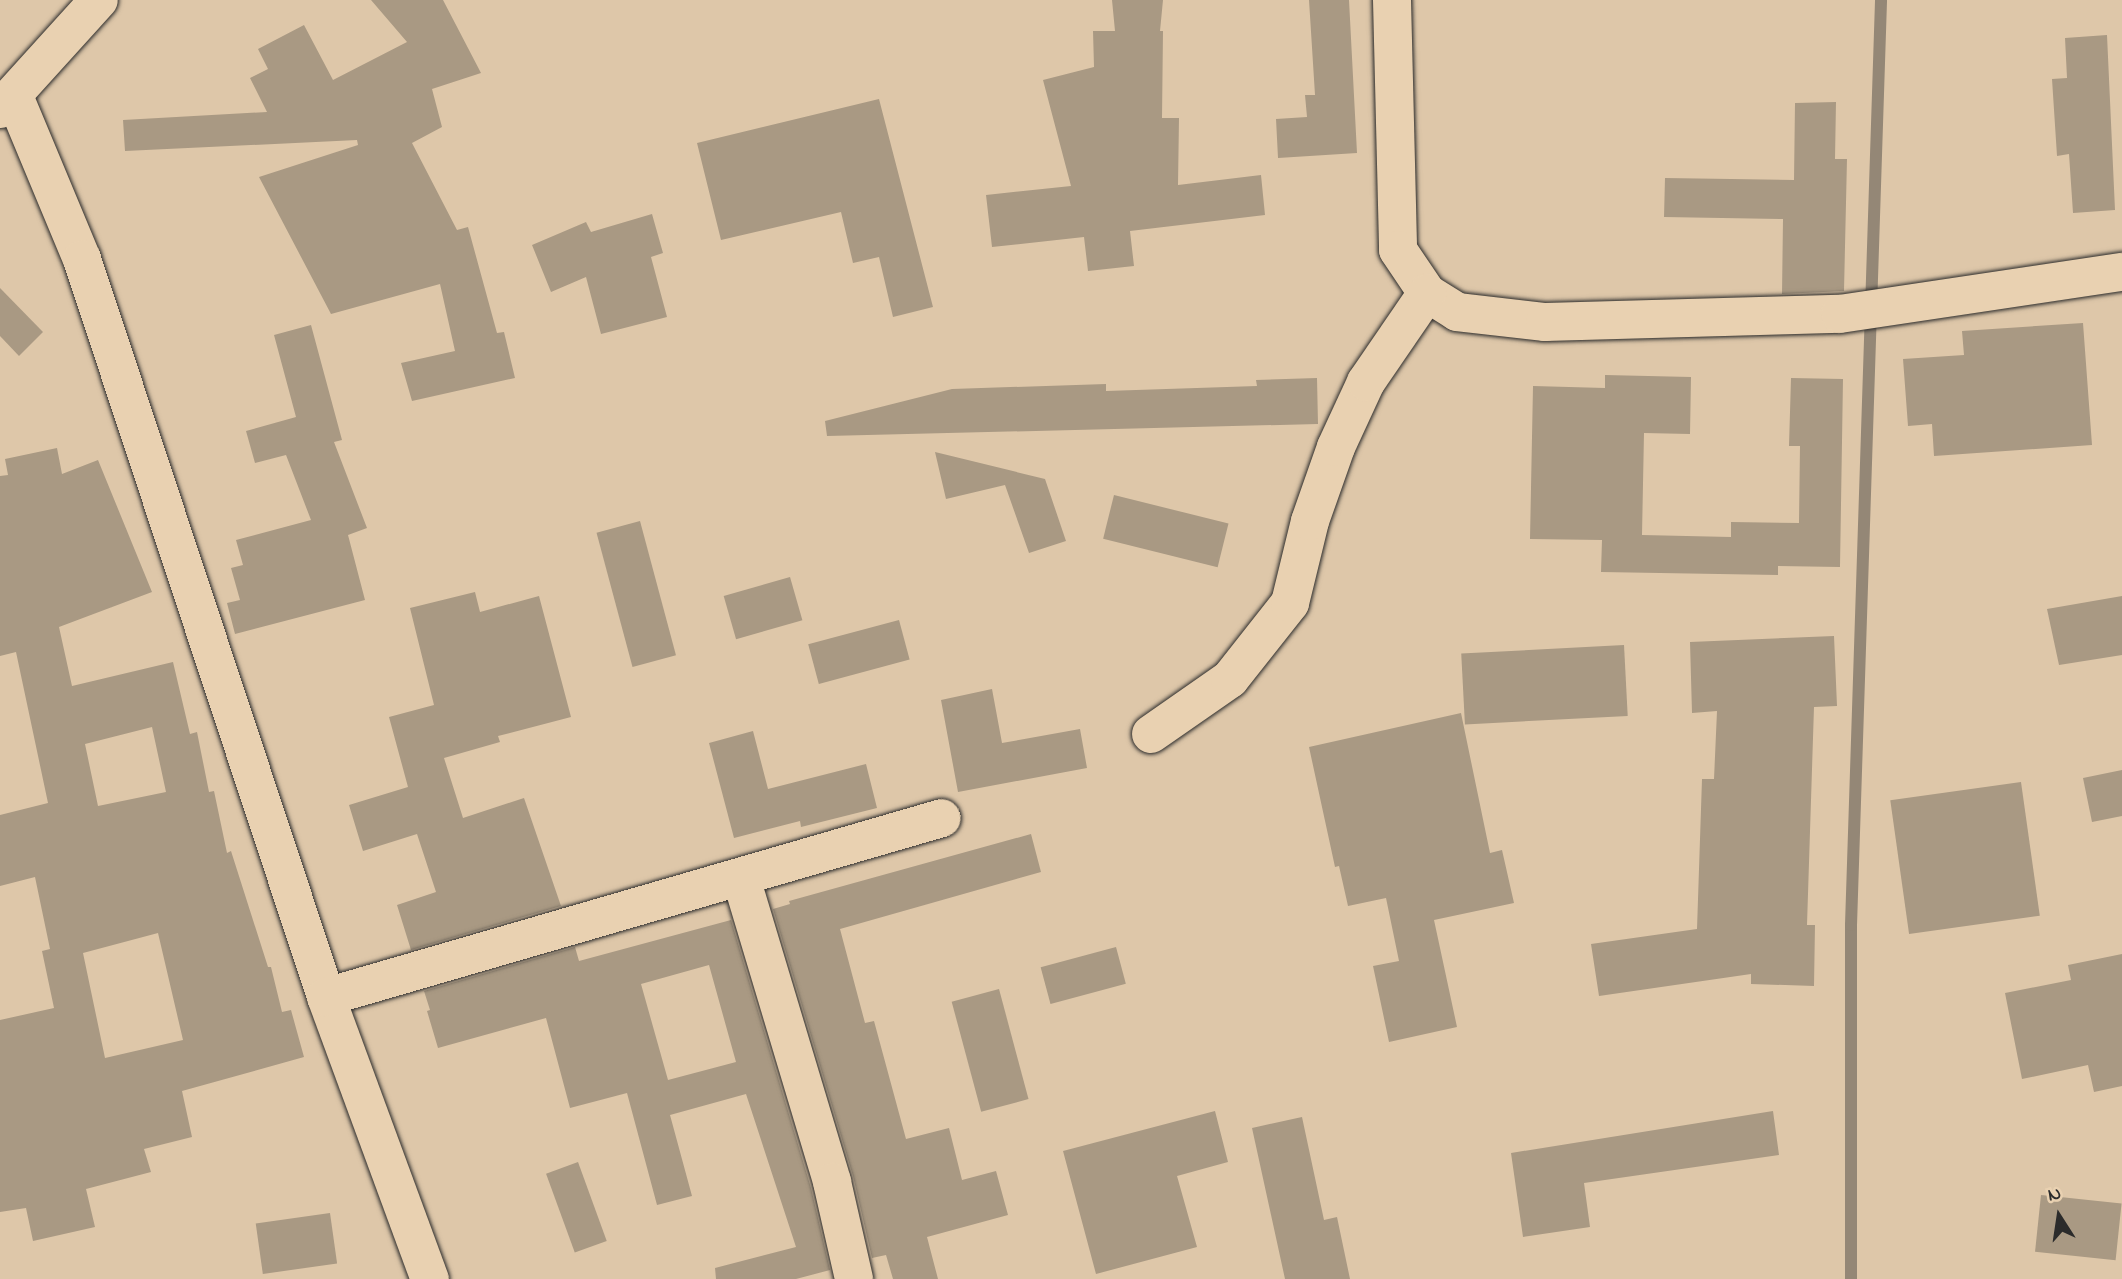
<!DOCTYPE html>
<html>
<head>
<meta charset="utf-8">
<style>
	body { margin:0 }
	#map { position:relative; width:2122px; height:1279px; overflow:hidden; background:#dec7a9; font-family:"Indie Flower",sans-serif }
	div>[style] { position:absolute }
	.stream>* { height:12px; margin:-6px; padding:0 6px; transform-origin:6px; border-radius:6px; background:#948776 }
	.building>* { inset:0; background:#a99983; transform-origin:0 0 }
	.roads { filter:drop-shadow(0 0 2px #2b2b2b) drop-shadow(0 0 2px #2b2b2b) }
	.street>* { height:38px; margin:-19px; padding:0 19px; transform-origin:19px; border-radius:19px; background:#e9d1b1 }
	span { translate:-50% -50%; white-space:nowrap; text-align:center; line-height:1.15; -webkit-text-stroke:5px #e9d1b1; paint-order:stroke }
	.north { position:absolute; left:2024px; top:1181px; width:70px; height:70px; -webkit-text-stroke:5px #e9d1b1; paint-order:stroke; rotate:348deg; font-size:19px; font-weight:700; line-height:28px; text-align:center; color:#2b2b2b }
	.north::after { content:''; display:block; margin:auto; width:24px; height:32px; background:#2b2b2b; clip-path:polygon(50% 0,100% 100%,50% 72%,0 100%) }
</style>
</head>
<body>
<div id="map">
	<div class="stream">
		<div style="left:1851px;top:1279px;width:354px;rotate:-90deg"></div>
		<div style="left:1851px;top:925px;width:925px;rotate:-88.14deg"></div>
	</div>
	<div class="building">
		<div style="clip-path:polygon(371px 0,443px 0,481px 73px,432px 89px,442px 127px,412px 143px,457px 230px,468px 227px,497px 333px,504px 332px,515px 378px,412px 401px,401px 363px,455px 351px,440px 284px,331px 314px,259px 177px,358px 145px,357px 140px,125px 151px,123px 120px,267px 112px,250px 78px,268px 69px,258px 49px,304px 25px,333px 80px,407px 42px)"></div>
		<div style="clip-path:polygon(1112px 0,1163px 0,1160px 31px,1163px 31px,1162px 118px,1179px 118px,1178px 185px,1261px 175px,1265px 215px,1130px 231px,1134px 266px,1088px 271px,1084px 237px,992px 247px,986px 195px,1071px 186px,1043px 80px,1094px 67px,1093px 31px,1115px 31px)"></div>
		<div style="clip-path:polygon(1309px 0,1349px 0,1357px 153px,1278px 158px,1276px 119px,1307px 117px,1305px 95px,1315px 95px)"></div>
		<div style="clip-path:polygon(2107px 35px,2115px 210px,2073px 213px,2069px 154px,2057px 156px,2052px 79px,2067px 78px,2065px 38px)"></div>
		<div style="clip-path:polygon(879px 99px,933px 307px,893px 317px,879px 257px,853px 263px,841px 212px,721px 240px,697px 143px)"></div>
		<div style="clip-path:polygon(1836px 102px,1835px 159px,1847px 159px,1844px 291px,1782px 294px,1783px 219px,1664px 217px,1665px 178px,1794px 180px,1795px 103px)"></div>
		<div style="clip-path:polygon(652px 214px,663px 253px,651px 257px,667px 317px,601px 334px,586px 277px,551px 292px,532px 245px,586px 222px,591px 232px)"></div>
		<div style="clip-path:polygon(0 288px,43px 332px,19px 356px,0 336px)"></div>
		<div style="clip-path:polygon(2083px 323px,2092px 445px,1934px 456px,1932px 424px,1908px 426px,1903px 359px,1964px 355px,1962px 331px)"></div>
		<div style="clip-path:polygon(311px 325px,342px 440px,334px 442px,367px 528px,348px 535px,365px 600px,235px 634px,227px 603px,240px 600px,231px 568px,243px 565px,236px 540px,311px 520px,286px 455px,255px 463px,246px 431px,296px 417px,274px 335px)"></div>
		<div style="clip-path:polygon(1605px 375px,1691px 377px,1690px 434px,1644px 433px,1642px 535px,1731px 537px,1731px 522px,1799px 523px,1800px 446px,1789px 446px,1791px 378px,1843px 379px,1840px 567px,1778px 566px,1778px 575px,1601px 572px,1602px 540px,1530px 539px,1533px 386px,1605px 388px)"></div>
		<div style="clip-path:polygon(1317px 378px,1318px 424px,827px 436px,825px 421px,952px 389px,1106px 384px,1106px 391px,1257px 386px,1256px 380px)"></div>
		<div style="clip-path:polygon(evenodd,57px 448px,62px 474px,98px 460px,152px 592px,59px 627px,72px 686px,173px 662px,190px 734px,197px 732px,209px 792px,214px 791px,227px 853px,231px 851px,268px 967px,271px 967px,282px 1012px,291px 1010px,304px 1057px,182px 1091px,192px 1137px,144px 1149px,151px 1172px,86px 1189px,95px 1227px,33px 1241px,26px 1208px,0 1212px,0 1020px,54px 1008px,42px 951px,50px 949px,35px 877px,0 886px,0 815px,48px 803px,16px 652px,0 656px,0 476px,8px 475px,5px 459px,57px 448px,152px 727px,166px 792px,98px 806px,85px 744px,152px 727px,57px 448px,158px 933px,183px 1040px,105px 1058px,83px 953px,158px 933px)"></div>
		<div style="clip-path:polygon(935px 452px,1045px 479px,1066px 541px,1029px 553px,1005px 485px,946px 499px)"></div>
		<div style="left:1114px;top:495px;width:118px;height:45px;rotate:14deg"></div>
		<div style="left:640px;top:521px;width:139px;height:45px;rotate:75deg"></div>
		<div style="left:790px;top:577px;width:45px;height:69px;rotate:74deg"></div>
		<div style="clip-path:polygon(475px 592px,480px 612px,539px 596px,571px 717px,498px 736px,500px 742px,444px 758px,463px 818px,524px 798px,561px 906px,411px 950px,397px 905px,436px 892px,417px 834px,363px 851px,349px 805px,408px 787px,389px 717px,434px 705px,410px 608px)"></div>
		<div style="clip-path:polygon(2122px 596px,2122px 655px,2059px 665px,2047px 609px)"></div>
		<div style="left:899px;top:620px;width:41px;height:94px;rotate:75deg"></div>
		<div style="clip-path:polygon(1834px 636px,1837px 706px,1814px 707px,1807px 925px,1815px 925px,1814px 986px,1751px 984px,1751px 974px,1599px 996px,1591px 944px,1697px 929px,1702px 779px,1714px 779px,1717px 711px,1692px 713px,1690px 642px)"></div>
		<div style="left:1624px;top:645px;width:71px;height:163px;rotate:87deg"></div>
		<div style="clip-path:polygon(992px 689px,1002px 743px,1080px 729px,1087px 768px,958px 792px,941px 700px)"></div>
		<div style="clip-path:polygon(1461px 713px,1490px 853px,1502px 850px,1514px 903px,1434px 920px,1457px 1027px,1389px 1042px,1373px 966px,1399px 961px,1386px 898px,1348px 906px,1339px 866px,1335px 867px,1309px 747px)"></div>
		<div style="clip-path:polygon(753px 731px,768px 789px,866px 764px,877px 808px,801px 827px,800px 821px,734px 838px,709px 743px)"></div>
		<div style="clip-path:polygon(2122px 770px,2122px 816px,2092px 822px,2083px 778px)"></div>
		<div style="left:2021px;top:782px;width:135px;height:132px;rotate:82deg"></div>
		<div style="clip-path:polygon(1031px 834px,1041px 872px,840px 929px,865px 1023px,874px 1021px,906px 1139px,949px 1128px,962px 1180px,996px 1171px,1008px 1215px,927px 1237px,938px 1279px,893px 1279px,886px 1255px,872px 1258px,853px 1176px,773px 909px,790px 904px,789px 901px)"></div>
		<div style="clip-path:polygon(evenodd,731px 920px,811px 1188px,830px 1270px,796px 1279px,716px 1279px,715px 1268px,796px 1247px,746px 1094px,670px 1115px,692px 1196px,657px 1205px,627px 1093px,570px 1108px,546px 1018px,438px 1048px,427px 1011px,430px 1010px,424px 991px,575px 947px,579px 961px,731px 920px,709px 965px,736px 1062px,668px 1080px,641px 984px,709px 965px)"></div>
		<div style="left:1116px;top:947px;width:38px;height:78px;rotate:75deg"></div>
		<div style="clip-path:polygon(2122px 954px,2122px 1086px,2094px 1092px,2088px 1065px,2022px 1079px,2005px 993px,2071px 980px,2068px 965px)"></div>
		<div style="left:999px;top:989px;width:114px;height:49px;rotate:75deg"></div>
		<div style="clip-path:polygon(1215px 1111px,1228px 1162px,1177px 1176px,1197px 1247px,1096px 1274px,1063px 1151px)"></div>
		<div style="clip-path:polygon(1773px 1111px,1779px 1155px,1584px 1183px,1590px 1227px,1523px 1237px,1511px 1153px)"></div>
		<div style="clip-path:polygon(1302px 1117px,1324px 1220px,1337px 1217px,1350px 1279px,1285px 1279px,1252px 1128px)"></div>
		<div style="left:578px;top:1162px;width:84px;height:34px;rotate:70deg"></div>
		<div style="left:2041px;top:1195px;width:81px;height:57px;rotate:6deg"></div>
		<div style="left:330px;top:1213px;width:51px;height:75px;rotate:82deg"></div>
	</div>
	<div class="roads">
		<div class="street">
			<div style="left:1392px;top:0;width:250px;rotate:88.6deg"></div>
			<div style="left:1398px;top:250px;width:52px;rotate:56deg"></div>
			<div style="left:1427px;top:293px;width:36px;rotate:32deg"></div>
			<div style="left:1457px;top:312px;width:89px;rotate:6.5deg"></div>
			<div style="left:1545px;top:322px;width:295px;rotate:-1.6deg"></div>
			<div style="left:1840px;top:314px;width:285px;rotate:-8.5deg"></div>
			<div style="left:14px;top:96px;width:177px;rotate:67.4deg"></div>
			<div style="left:82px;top:259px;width:777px;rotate:71.7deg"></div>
			<div style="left:326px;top:997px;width:301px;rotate:69.8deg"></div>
			<div style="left:0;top:109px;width:147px;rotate:-47.8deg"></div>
			<div style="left:1151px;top:734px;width:96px;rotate:-34.8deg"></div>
			<div style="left:1230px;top:679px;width:97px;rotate:-51.7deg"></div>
			<div style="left:1290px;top:603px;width:84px;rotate:-76.3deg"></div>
			<div style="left:1310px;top:521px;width:78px;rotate:-70.6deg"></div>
			<div style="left:1336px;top:447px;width:72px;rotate:-65.2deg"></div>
			<div style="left:1366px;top:382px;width:108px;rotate:-55.6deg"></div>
			<div style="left:741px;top:878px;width:317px;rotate:73.3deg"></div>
			<div style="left:832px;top:1182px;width:99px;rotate:77.2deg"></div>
			<div style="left:326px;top:997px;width:641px;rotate:-16.2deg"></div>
		</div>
	</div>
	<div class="north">N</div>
</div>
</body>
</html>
